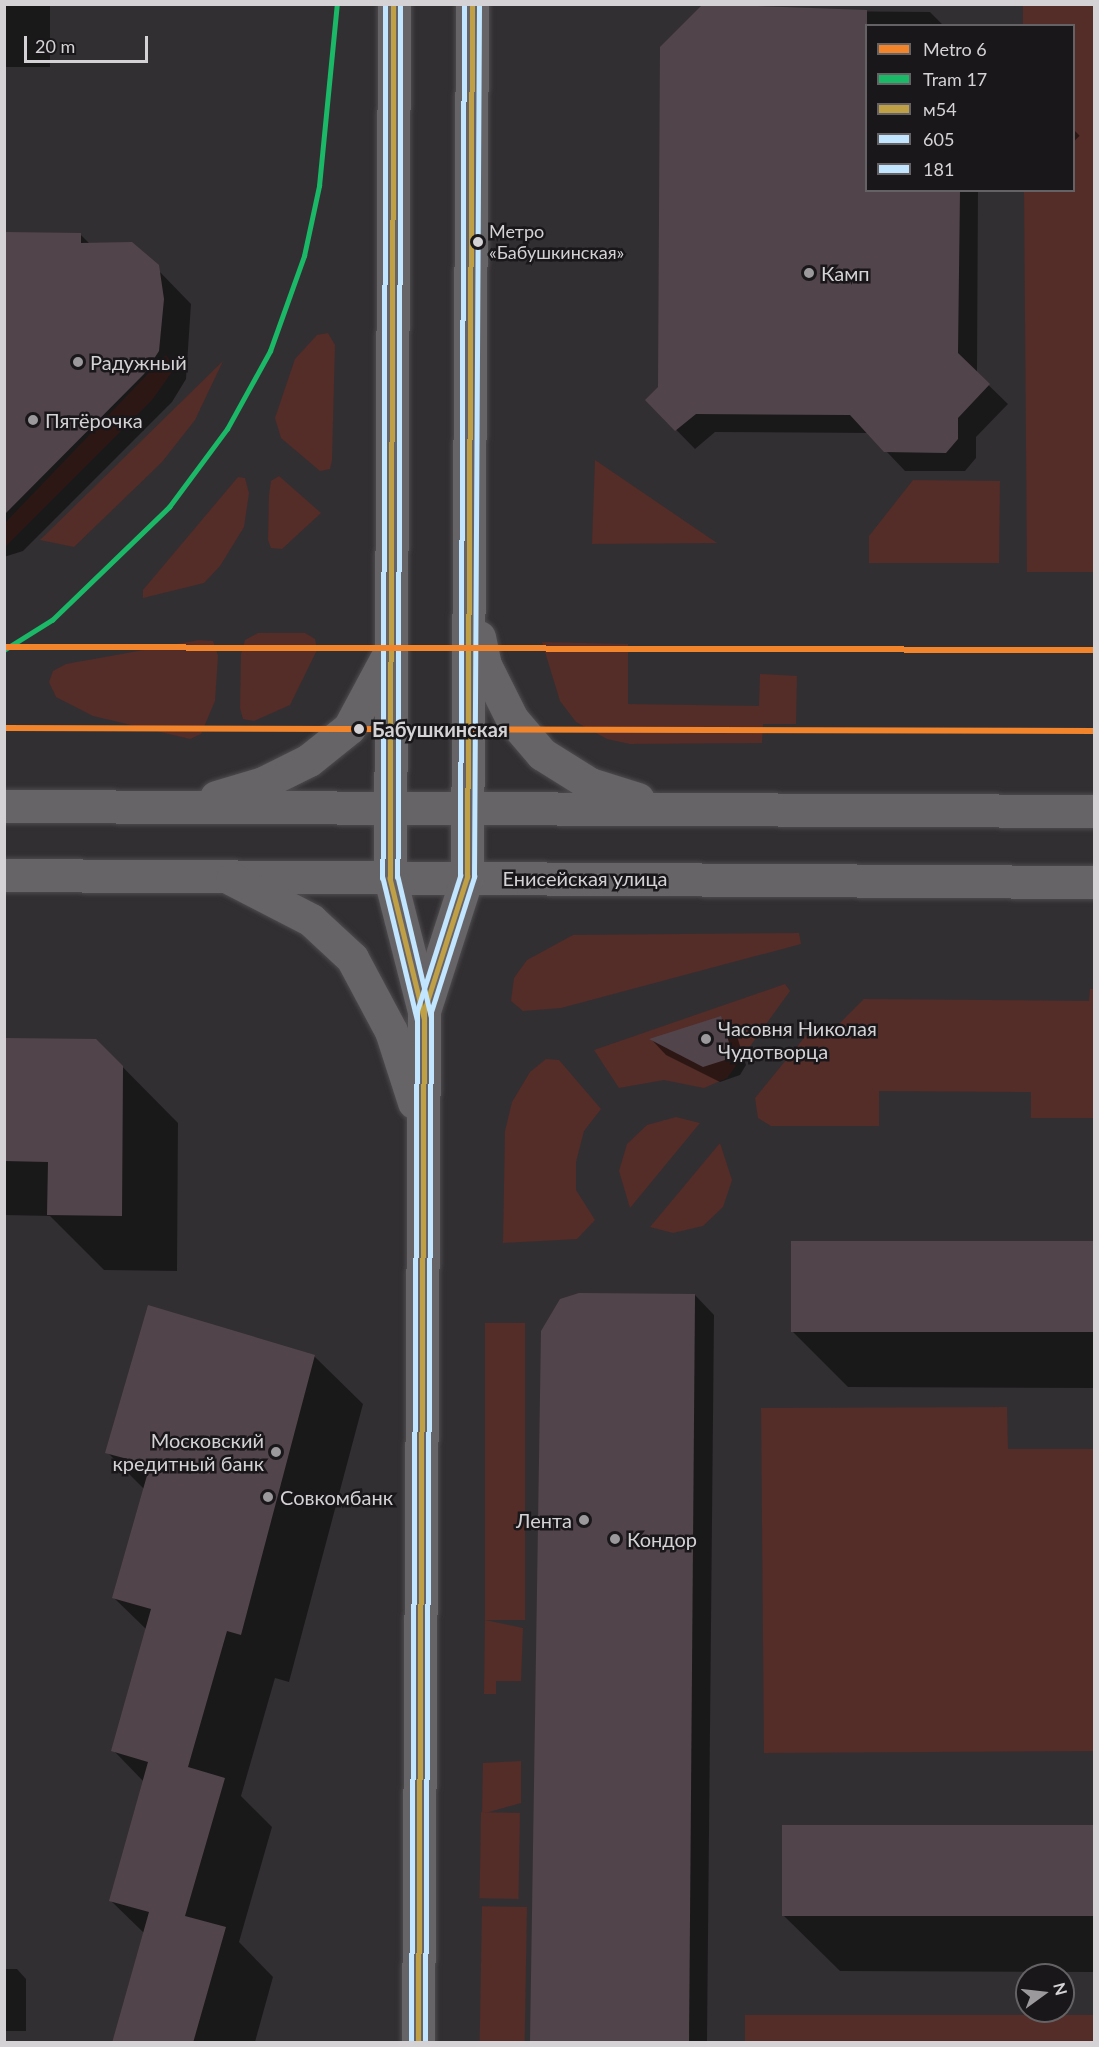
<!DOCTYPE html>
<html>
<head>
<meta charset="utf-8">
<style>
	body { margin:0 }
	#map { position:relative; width:1099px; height:2047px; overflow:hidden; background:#322f32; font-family:Lato,sans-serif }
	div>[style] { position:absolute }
	.green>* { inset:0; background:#542c28; transform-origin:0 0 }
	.shadow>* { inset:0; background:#0007; transform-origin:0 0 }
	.building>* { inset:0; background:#52444b; transform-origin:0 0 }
	.roads { filter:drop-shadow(0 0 2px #4e4c4e) drop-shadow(0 0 2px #4e4c4e) }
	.secondary>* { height:33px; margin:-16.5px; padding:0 16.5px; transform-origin:16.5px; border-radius:16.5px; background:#676468 }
	.bus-1>* { height:4.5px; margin:-2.25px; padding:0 2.25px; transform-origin:2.25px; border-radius:2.25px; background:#c0a046 }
	.bus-2>* { height:4.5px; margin:-2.25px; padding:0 2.25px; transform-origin:2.25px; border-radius:2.25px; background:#c2e6ff }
	.bus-3>* { height:4.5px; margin:-2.25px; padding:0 2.25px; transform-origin:2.25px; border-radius:2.25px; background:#c2e6ff }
	.tram-1>* { height:4.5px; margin:-2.25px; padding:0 2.25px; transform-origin:2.25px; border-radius:2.25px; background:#1ab867 }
	.metro-1>* { height:6px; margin:-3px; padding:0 3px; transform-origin:3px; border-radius:3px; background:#f2842c }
	.dots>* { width:16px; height:16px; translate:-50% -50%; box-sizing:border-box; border:3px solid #191719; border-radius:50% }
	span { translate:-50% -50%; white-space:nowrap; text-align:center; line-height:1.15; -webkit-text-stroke:5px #191719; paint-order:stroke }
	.bus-label { font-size:18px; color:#d4d2d4 }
	.left { translate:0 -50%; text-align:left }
	.poi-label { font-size:20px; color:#d4d2d4 }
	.right { translate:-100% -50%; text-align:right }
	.stop-label { font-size:20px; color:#d4d2d4; font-weight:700 }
	.street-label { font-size:20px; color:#d4d2d4 }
	.frame { position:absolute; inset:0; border:6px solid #d4d2d4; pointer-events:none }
	.legend { position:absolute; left:865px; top:24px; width:210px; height:168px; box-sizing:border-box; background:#191719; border:2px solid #646264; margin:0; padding:8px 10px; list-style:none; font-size:18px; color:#d4d2d4 }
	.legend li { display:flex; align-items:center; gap:12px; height:30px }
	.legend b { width:30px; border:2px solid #646264 }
	.north { position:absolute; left:1015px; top:1963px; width:60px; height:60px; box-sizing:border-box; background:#191719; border:2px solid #646264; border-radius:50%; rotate:75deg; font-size:16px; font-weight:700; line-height:24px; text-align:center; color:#d4d2d4 }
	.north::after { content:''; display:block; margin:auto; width:21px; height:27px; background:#9b999b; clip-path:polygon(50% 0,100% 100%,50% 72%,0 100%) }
	.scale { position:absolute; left:24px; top:36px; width:124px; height:27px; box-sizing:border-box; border:3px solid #d4d2d4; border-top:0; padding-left:8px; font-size:18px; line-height:21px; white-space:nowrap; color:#d4d2d4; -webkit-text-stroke:4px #191719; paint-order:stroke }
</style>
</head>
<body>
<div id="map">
	<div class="green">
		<div style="clip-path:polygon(1023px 5px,1094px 5px,1094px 572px,1027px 572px,1024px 191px,1074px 190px,1074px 26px,1023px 25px)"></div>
		<div style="clip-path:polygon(328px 333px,335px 345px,332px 460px,330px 469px,320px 471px,281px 438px,275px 418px,295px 359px,317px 335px)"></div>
		<div style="clip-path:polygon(166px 355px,174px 369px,152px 400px,5px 547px,5px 523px)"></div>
		<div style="clip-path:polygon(223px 361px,195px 420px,162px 462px,74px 547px,40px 540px)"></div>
		<div style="clip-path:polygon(595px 460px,717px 543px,592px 544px)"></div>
		<div style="clip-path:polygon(279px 476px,321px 513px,282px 549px,271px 548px,268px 540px,269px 495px,271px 481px)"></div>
		<div style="clip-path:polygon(238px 477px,245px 478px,249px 493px,244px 527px,220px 566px,204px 583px,143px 598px,143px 590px)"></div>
		<div style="clip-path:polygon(913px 480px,1000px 481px,999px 563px,869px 563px,869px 536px)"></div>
		<div style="clip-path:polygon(258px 633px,305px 633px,315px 639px,317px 650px,290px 705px,254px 721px,243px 719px,240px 708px,241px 654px,245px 640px)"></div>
		<div style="clip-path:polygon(199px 640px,213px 641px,218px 656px,215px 701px,201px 734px,190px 739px,93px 716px,56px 697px,49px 682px,53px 671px,66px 664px)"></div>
		<div style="clip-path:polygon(542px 642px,628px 644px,628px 704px,759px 706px,760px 674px,797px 676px,796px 724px,763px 724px,762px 743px,630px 744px,607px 739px,576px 722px,560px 701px)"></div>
		<div style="clip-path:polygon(799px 933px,801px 944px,561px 1008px,523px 1011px,511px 1001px,514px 978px,527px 960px,573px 935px)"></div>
		<div style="clip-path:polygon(785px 984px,790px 991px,727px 1078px,704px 1088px,664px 1080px,619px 1088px,594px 1050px)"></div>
		<div style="clip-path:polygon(1090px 989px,1094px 989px,1094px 1118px,1031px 1118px,1031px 1092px,879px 1091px,879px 1126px,771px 1126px,758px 1118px,755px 1098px,813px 1027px,837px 1026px,864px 999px,1089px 1001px)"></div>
		<div style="clip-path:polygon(546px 1059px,559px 1060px,601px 1109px,584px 1131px,576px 1162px,576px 1190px,595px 1220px,577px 1239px,503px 1243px,505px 1131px,512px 1102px,530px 1072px)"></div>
		<div style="clip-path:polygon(676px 1117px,700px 1123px,630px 1208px,619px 1171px,627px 1144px,647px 1125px)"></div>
		<div style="clip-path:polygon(720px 1143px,732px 1180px,723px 1207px,703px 1226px,673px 1233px,650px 1227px)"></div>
		<div style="left:525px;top:1323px;width:297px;height:40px;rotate:90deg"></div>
		<div style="clip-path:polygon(1007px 1407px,1008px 1449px,1094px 1449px,1094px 1751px,764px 1753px,761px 1408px)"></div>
		<div style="clip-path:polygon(485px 1620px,523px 1628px,521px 1681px,496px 1681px,496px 1694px,484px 1694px)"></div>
		<div style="clip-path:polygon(521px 1761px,521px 1803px,482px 1814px,483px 1763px)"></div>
		<div style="left:520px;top:1813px;width:86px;height:39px;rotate:91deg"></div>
		<div style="left:527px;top:1907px;width:135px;height:45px;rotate:91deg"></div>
		<div style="left:745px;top:2015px;width:349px;height:27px"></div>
	</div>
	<div class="shadow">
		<div style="left:4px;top:4px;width:46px;height:63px"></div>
		<div style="clip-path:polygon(716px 10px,930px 12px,944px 26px,866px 26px,866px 190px,978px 190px,977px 374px,1008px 404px,976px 437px,976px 458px,965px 471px,905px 471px,869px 433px,715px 432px,695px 449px,647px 400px,659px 387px)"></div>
		<div style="left:1074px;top:130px;width:8px;height:49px;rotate:45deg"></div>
		<div style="clip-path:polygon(4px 233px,80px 234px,90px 244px,159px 271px,191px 304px,186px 379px,172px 402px,23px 551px,4px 557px)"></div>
		<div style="clip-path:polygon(720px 1017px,736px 1033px,746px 1065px,740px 1075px,720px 1082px,666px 1055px,652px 1040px)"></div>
		<div style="clip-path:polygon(4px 1040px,96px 1040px,178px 1123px,177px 1271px,104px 1270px,50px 1216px,4px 1215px)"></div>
		<div style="clip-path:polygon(1094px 1243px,1094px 1388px,848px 1387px,793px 1332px)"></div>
		<div style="clip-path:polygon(695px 1295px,714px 1315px,707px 2042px,531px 2042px)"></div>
		<div style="clip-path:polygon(314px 1356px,363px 1404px,289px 1682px,275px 1678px,241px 1796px,272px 1827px,239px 1942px,273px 1977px,255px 2042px,114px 2042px,145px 1934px,110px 1900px,144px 1782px,113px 1750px,147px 1630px,114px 1598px,145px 1490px,107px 1452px)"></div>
		<div style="clip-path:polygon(1094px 1828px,1094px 1972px,840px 1971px,784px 1916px)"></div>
		<div style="clip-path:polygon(4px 1969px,17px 1969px,26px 1979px,26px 2031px,4px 2031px)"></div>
	</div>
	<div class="building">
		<div style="clip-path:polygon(703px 4px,867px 10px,867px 190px,960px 190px,958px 353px,990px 384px,958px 418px,958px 439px,946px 453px,884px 452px,850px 415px,696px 414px,675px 431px,645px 400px,658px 387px,660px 47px)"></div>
		<div style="clip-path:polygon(4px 232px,81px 233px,81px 243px,132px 242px,159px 265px,164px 299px,159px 351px,144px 374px,4px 515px)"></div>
		<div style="clip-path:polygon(721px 1016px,731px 1049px,725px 1060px,703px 1067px,649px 1039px)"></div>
		<div style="clip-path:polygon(4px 1038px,96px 1039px,123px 1066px,122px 1216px,47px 1215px,48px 1162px,4px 1161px)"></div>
		<div style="left:791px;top:1241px;width:304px;height:91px"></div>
		<div style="clip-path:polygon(579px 1293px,695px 1294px,689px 2043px,530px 2043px,541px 1331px,560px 1299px)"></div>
		<div style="clip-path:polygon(148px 1305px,315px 1355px,241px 1635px,227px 1631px,188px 1767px,225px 1778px,185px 1916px,226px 1927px,193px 2043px,112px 2043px,149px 1912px,109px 1901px,148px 1762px,111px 1751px,151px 1609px,112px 1598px,150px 1465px,105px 1453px)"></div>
		<div style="left:782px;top:1825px;width:313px;height:91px"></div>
	</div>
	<div class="roads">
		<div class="secondary">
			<div style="left:394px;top:4px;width:874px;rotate:90.26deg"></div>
			<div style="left:390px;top:878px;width:137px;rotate:75.7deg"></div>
			<div style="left:424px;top:1011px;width:1031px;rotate:90.33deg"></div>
			<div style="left:479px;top:637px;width:29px;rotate:78deg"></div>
			<div style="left:485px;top:665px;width:60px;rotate:63.4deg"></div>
			<div style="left:512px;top:719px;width:46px;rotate:49.4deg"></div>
			<div style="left:542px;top:754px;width:57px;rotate:32deg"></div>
			<div style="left:590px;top:784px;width:50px;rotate:17.4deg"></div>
			<div style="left:216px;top:797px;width:49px;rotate:-16.6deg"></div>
			<div style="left:263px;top:783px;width:51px;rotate:-26.6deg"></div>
			<div style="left:309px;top:760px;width:51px;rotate:-38.7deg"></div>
			<div style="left:349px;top:728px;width:78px;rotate:-61.8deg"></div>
			<div style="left:4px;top:806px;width:1090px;rotate:0.26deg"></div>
			<div style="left:4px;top:875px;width:1090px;rotate:0.37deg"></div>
			<div style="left:232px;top:879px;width:89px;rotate:27.4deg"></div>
			<div style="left:311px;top:920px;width:56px;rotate:42.8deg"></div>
			<div style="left:352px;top:958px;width:83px;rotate:61.9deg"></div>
			<div style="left:391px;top:1031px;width:75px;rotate:72.1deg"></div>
			<div style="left:424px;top:1011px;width:141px;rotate:-72.2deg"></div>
			<div style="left:467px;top:877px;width:873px;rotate:-89.67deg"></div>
		</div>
	</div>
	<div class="bus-1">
		<div style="left:394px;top:4px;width:874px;rotate:90.26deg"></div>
		<div style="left:390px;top:878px;width:143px;rotate:76.3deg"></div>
		<div style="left:418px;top:2042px;width:1031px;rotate:-89.67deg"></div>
		<div style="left:424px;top:1011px;width:141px;rotate:-72.2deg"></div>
		<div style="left:467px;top:877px;width:873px;rotate:-89.67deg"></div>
	</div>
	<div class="bus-2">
		<div style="left:386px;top:4px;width:874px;rotate:90.2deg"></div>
		<div style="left:383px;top:878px;width:145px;rotate:76.4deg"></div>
		<div style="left:425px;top:2042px;width:1030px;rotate:-89.67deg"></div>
		<div style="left:431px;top:1012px;width:142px;rotate:-72.3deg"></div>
		<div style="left:474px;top:877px;width:873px;rotate:-89.67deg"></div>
	</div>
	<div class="bus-3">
		<div style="left:401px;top:4px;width:873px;rotate:90.2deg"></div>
		<div style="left:398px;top:877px;width:142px;rotate:76.6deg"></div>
		<div style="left:411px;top:2042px;width:1031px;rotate:-89.67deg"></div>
		<div style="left:417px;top:1011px;width:142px;rotate:-72.3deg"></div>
		<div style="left:460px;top:876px;width:872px;rotate:-89.74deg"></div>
	</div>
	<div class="tram-1">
		<div style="left:4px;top:650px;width:57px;rotate:-32deg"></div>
		<div style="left:52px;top:620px;width:163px;rotate:-44deg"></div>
		<div style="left:169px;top:507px;width:97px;rotate:-53.4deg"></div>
		<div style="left:227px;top:429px;width:89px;rotate:-61.1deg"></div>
		<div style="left:270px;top:351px;width:101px;rotate:-70.3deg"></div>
		<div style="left:304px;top:256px;width:72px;rotate:-77.9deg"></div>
		<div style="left:319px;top:186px;width:183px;rotate:-84.4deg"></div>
	</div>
	<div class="metro-1">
		<div style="left:4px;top:647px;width:1090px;rotate:0.16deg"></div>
		<div style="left:4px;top:728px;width:1090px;rotate:0.16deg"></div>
	</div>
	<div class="dots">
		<div style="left:478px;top:242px;background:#d4d2d4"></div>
		<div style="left:809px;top:273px;background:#9b999b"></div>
		<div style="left:78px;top:362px;background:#9b999b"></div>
		<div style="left:33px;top:420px;background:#9b999b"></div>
		<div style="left:359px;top:729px;background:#d4d2d4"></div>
		<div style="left:706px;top:1039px;background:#9b999b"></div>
		<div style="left:276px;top:1452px;background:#9b999b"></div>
		<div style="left:268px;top:1497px;background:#9b999b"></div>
		<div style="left:584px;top:1520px;background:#9b999b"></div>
		<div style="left:615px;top:1539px;background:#9b999b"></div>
	</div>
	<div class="bus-label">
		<span class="left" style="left:489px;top:242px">Метро<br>«Бабушкинская»</span>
	</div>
	<div class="poi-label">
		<span class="left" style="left:821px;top:273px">Камп</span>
		<span class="left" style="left:90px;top:362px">Радужный</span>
		<span class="left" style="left:45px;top:420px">Пятёрочка</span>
		<span class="left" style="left:718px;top:1040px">Часовня Николая<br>Чудотворца</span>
		<span class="right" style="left:264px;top:1452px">Московский<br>кредитный банк</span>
		<span class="left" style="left:280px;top:1497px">Совкомбанк</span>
		<span class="right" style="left:572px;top:1520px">Лента</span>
		<span class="left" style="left:627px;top:1539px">Кондор</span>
	</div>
	<div class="stop-label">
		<span class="left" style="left:372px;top:729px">Бабушкинская</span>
	</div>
	<div class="street-label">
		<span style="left:585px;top:878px">Енисейская улица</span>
	</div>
	<div class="frame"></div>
	<ul class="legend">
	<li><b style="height:8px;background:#f2842c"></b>Metro 6</li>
	<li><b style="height:8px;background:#1ab867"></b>Tram 17</li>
	<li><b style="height:8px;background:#c0a046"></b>м54</li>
	<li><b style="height:8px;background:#c2e6ff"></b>605</li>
	<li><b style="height:8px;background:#c2e6ff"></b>181</li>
	</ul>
	<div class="north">N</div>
	<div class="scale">20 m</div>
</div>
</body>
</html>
